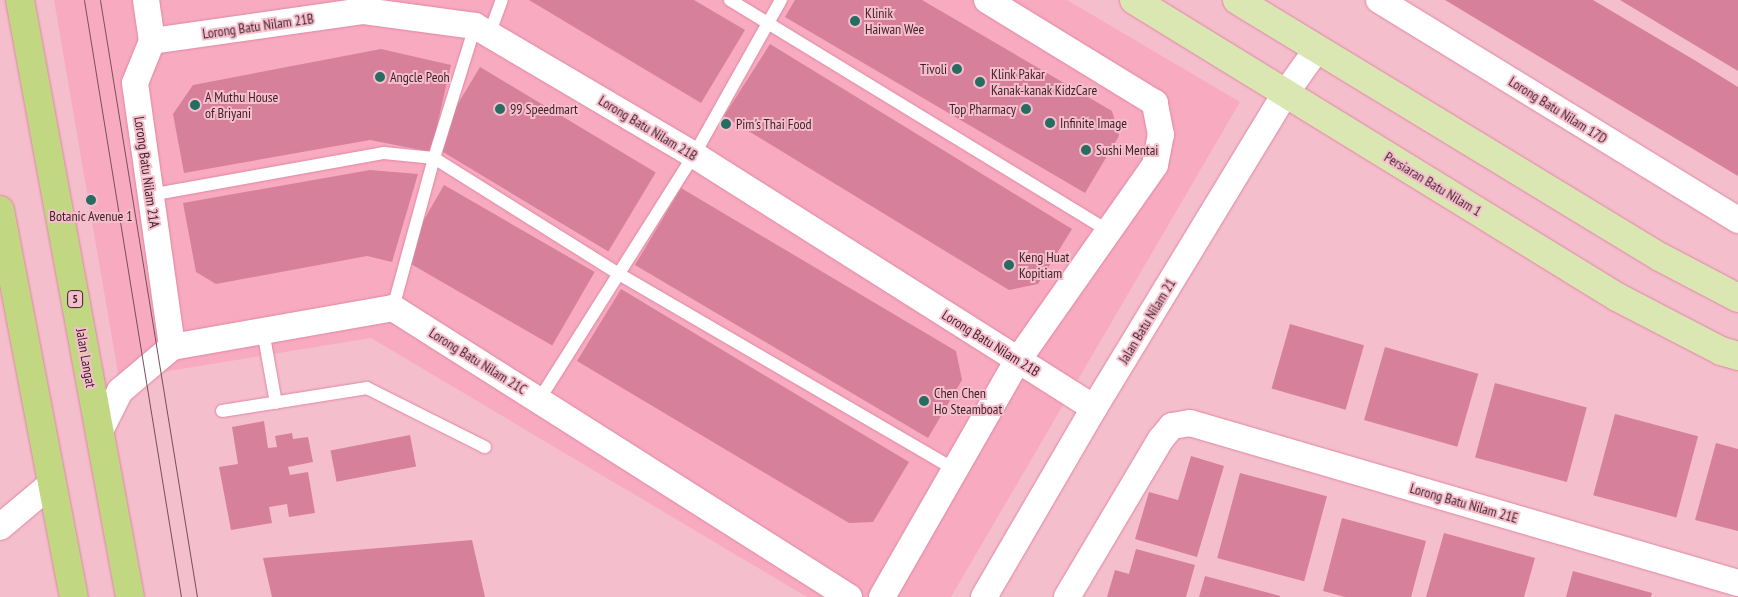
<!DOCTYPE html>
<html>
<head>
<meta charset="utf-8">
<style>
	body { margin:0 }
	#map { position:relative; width:1738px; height:597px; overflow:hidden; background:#f5becd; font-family:"PT Sans Narrow",sans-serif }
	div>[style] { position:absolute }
	.built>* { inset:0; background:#f8aac0 }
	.building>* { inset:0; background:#d6809b; transform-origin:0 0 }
	.roads { filter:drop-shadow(0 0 1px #de88a2) drop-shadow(0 0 1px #de88a2) }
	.lane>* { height:12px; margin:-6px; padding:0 6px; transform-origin:6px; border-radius:6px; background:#fff }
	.street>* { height:26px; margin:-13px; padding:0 13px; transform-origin:13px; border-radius:13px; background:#fff }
	.primary>* { height:28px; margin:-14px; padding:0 14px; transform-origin:14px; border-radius:14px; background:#dae7b3 }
	.highway>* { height:28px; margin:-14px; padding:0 14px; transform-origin:14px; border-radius:14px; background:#c1d781 }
	.tram>* { height:1px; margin:-0.5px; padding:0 0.5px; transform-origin:0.5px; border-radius:0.5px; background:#774f5b }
	.dots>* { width:14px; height:14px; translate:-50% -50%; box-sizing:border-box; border:2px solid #f5becd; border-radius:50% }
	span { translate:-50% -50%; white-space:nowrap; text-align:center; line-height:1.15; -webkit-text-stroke:4px #f5becd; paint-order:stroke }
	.shield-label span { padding:1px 4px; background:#f5becd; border:1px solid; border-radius:4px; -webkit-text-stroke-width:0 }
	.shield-label { font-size:12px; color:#411f2a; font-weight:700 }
	.poi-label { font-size:14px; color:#411f2a }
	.left { translate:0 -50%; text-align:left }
	.right { translate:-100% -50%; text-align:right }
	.street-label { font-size:14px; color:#411f2a }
</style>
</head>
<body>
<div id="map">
	<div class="built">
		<div style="clip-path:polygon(54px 0,1067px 0,1240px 102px,951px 597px,807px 597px,371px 338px,119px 379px)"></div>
	</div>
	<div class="building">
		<div style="clip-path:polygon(529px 0,694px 0,745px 30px,701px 103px)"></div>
		<div style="clip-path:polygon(795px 0,922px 0,1112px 111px,1119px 136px,1085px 193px,785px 17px)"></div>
		<div style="clip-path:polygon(1445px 0,1593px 0,1696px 61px,1738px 87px,1738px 176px)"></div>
		<div style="clip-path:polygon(1620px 0,1738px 0,1738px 71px,1678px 35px)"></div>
		<div style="clip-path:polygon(770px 44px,1072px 229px,1038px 284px,1009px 290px,724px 116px)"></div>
		<div style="clip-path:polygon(381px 49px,451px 65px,431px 152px,370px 140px,184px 173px,173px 114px,193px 85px)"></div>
		<div style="left:480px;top:67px;width:205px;height:92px;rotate:31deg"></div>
		<div style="clip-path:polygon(370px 170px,418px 174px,392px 262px,367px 256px,216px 284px,196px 272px,183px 203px)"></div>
		<div style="left:444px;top:185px;width:174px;height:85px;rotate:30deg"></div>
		<div style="clip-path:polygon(681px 188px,956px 351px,962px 380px,928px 438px,635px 265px)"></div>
		<div style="clip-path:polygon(621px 289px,909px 462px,873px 522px,849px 523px,577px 361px)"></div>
		<div style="left:1290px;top:324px;width:77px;height:67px;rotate:16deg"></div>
		<div style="left:1385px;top:347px;width:97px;height:76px;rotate:16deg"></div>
		<div style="left:1495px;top:383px;width:95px;height:77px;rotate:15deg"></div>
		<div style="left:1615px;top:414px;width:86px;height:84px;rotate:15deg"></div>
		<div style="clip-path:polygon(264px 421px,268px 448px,277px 447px,275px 436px,292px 433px,293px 439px,308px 437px,313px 462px,288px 467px,290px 475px,308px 472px,315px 513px,289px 517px,287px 504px,269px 507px,272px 523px,231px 530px,219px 467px,238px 464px,232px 427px)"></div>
		<div style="left:410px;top:435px;width:32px;height:81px;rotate:79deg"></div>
		<div style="clip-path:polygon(1716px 443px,1738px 449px,1738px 531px,1695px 520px)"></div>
		<div style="clip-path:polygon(1191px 456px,1224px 466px,1197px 557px,1135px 539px,1149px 492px,1178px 500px)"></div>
		<div style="left:1240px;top:473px;width:90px;height:88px;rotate:15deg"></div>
		<div style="clip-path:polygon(1342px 518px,1426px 541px,1411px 597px,1345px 597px,1323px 591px)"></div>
		<div style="clip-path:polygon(1444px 533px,1535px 558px,1524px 597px,1426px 597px)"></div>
		<div style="clip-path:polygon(472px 540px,485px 597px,272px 597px,263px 558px)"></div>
		<div style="clip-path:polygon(1136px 549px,1195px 565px,1186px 597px,1107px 597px,1115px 570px,1129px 574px)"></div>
		<div style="clip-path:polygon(1573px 571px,1652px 593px,1651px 597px,1566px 597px)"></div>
		<div style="clip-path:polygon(1205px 576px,1280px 596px,1280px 597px,1199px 597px)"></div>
	</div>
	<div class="roads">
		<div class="lane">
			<div style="left:730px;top:0;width:444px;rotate:31.4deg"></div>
			<div style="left:489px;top:35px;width:37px;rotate:-70deg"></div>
			<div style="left:150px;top:195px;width:238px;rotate:-10.2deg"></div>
			<div style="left:384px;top:153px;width:50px;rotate:5.7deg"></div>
			<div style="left:434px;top:158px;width:218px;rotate:32.1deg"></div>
			<div style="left:619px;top:274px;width:388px;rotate:30.2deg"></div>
			<div style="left:393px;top:308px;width:156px;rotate:-74.7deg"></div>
			<div style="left:434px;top:158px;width:138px;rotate:-72.7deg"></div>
			<div style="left:263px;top:331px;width:73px;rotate:79.8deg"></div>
			<div style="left:539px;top:400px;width:290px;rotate:-57.7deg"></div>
			<div style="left:694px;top:155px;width:178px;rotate:-60.7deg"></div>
			<div style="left:222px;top:411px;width:147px;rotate:-9deg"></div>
			<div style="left:367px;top:388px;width:132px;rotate:26.6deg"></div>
		</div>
		<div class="street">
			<div style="left:146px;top:0;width:41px;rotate:81.7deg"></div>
			<div style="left:152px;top:41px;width:45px;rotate:112deg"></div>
			<div style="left:135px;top:83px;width:267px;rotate:82deg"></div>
			<div style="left:1379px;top:0;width:421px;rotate:31.5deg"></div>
			<div style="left:152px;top:41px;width:214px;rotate:-8.1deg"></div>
			<div style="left:364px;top:11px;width:112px;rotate:7.7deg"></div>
			<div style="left:475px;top:26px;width:254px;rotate:30.5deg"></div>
			<div style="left:694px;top:155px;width:473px;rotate:32.3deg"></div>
			<div style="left:99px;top:433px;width:47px;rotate:-63.4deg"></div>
			<div style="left:120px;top:391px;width:68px;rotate:-40.2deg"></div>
			<div style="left:172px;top:347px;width:224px;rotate:-10deg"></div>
			<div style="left:393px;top:308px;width:540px;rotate:32.37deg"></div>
			<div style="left:0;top:527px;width:67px;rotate:-40.1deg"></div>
			<div style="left:882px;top:597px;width:273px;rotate:-60.2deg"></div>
			<div style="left:1018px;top:360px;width:238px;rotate:-54.9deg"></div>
			<div style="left:1155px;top:165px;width:31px;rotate:-79deg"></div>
			<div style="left:1161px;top:135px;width:33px;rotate:-101deg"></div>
			<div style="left:1155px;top:103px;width:197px;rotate:-148.5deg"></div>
			<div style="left:984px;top:597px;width:219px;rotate:-59.8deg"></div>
			<div style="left:1094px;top:408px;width:368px;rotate:-58.7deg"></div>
			<div style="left:1285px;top:94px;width:55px;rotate:-54.6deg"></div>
			<div style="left:1067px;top:597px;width:184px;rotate:-59.3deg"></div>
			<div style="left:1161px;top:439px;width:17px;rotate:-50deg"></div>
			<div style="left:1172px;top:426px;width:18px;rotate:-9deg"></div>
			<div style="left:1190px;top:423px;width:571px;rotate:16.28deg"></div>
		</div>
		<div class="primary">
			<div style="left:1134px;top:0;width:567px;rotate:31.59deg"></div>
			<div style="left:1617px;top:297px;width:117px;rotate:27.4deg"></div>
			<div style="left:1721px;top:351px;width:18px;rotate:16deg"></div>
			<div style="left:1237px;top:0;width:495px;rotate:31.3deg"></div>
			<div style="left:1660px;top:257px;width:88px;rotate:27.7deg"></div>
		</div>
		<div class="highway">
			<div style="left:20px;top:0;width:607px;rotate:79.56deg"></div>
			<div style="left:0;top:210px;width:394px;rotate:79.2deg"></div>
		</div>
	</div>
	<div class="tram">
		<div style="left:84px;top:0;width:605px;rotate:80.77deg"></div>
		<div style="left:100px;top:0;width:605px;rotate:80.77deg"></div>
	</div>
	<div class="dots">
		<div style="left:855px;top:21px;background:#266c61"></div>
		<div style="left:957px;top:69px;background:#266c61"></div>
		<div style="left:380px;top:77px;background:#266c61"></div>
		<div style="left:980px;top:82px;background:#266c61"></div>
		<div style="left:195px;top:105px;background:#266c61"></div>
		<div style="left:500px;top:109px;background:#266c61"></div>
		<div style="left:1026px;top:109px;background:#266c61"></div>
		<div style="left:1050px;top:123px;background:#266c61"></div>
		<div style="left:726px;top:124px;background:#266c61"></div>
		<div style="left:1086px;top:150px;background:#266c61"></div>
		<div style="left:91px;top:200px;background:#266c61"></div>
		<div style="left:1009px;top:265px;background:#266c61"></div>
		<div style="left:924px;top:401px;background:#266c61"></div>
	</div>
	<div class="shield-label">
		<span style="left:75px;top:299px">5</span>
	</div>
	<div class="poi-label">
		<span class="left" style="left:865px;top:21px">Klinik<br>Haiwan Wee</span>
		<span class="right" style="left:947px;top:69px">Tivoli</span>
		<span class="left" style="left:991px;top:82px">Klink Pakar<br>Kanak-kanak KidzCare</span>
		<span class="left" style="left:390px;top:77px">Angcle Peoh</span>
		<span class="left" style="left:205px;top:105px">A Muthu House<br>of Briyani</span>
		<span class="left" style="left:510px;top:109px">99 Speedmart</span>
		<span class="right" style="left:1016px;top:109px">Top Pharmacy</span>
		<span class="left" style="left:1060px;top:123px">Infinite Image</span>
		<span class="left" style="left:736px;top:124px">Pim's Thai Food</span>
		<span class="left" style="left:1096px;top:150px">Sushi Mentai</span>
		<span style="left:91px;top:216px">Botanic Avenue 1</span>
		<span class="left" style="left:1019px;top:265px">Keng Huat<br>Kopitiam</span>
		<span class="left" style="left:934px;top:401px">Chen Chen<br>Ho Steamboat</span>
	</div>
	<div class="street-label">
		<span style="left:258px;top:26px;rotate:-8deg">Lorong Batu Nilam 21B</span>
		<span style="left:1558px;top:110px;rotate:32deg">Lorong Batu Nilam 17D</span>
		<span style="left:648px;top:128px;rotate:31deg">Lorong Batu Nilam 21B</span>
		<span style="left:147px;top:172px;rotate:82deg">Lorong Batu Nilam 21A</span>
		<span style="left:1433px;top:184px;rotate:31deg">Persiaran Batu Nilam 1</span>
		<span style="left:1147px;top:321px;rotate:-59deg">Jalan Batu Nilam 21</span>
		<span style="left:991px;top:343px;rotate:32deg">Lorong Batu Nilam 21B</span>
		<span style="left:86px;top:358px;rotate:80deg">Jalan Langat</span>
		<span style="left:478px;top:361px;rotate:32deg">Lorong Batu Nilam 21C</span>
		<span style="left:1464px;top:503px;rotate:16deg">Lorong Batu Nilam 21E</span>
	</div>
</div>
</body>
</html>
